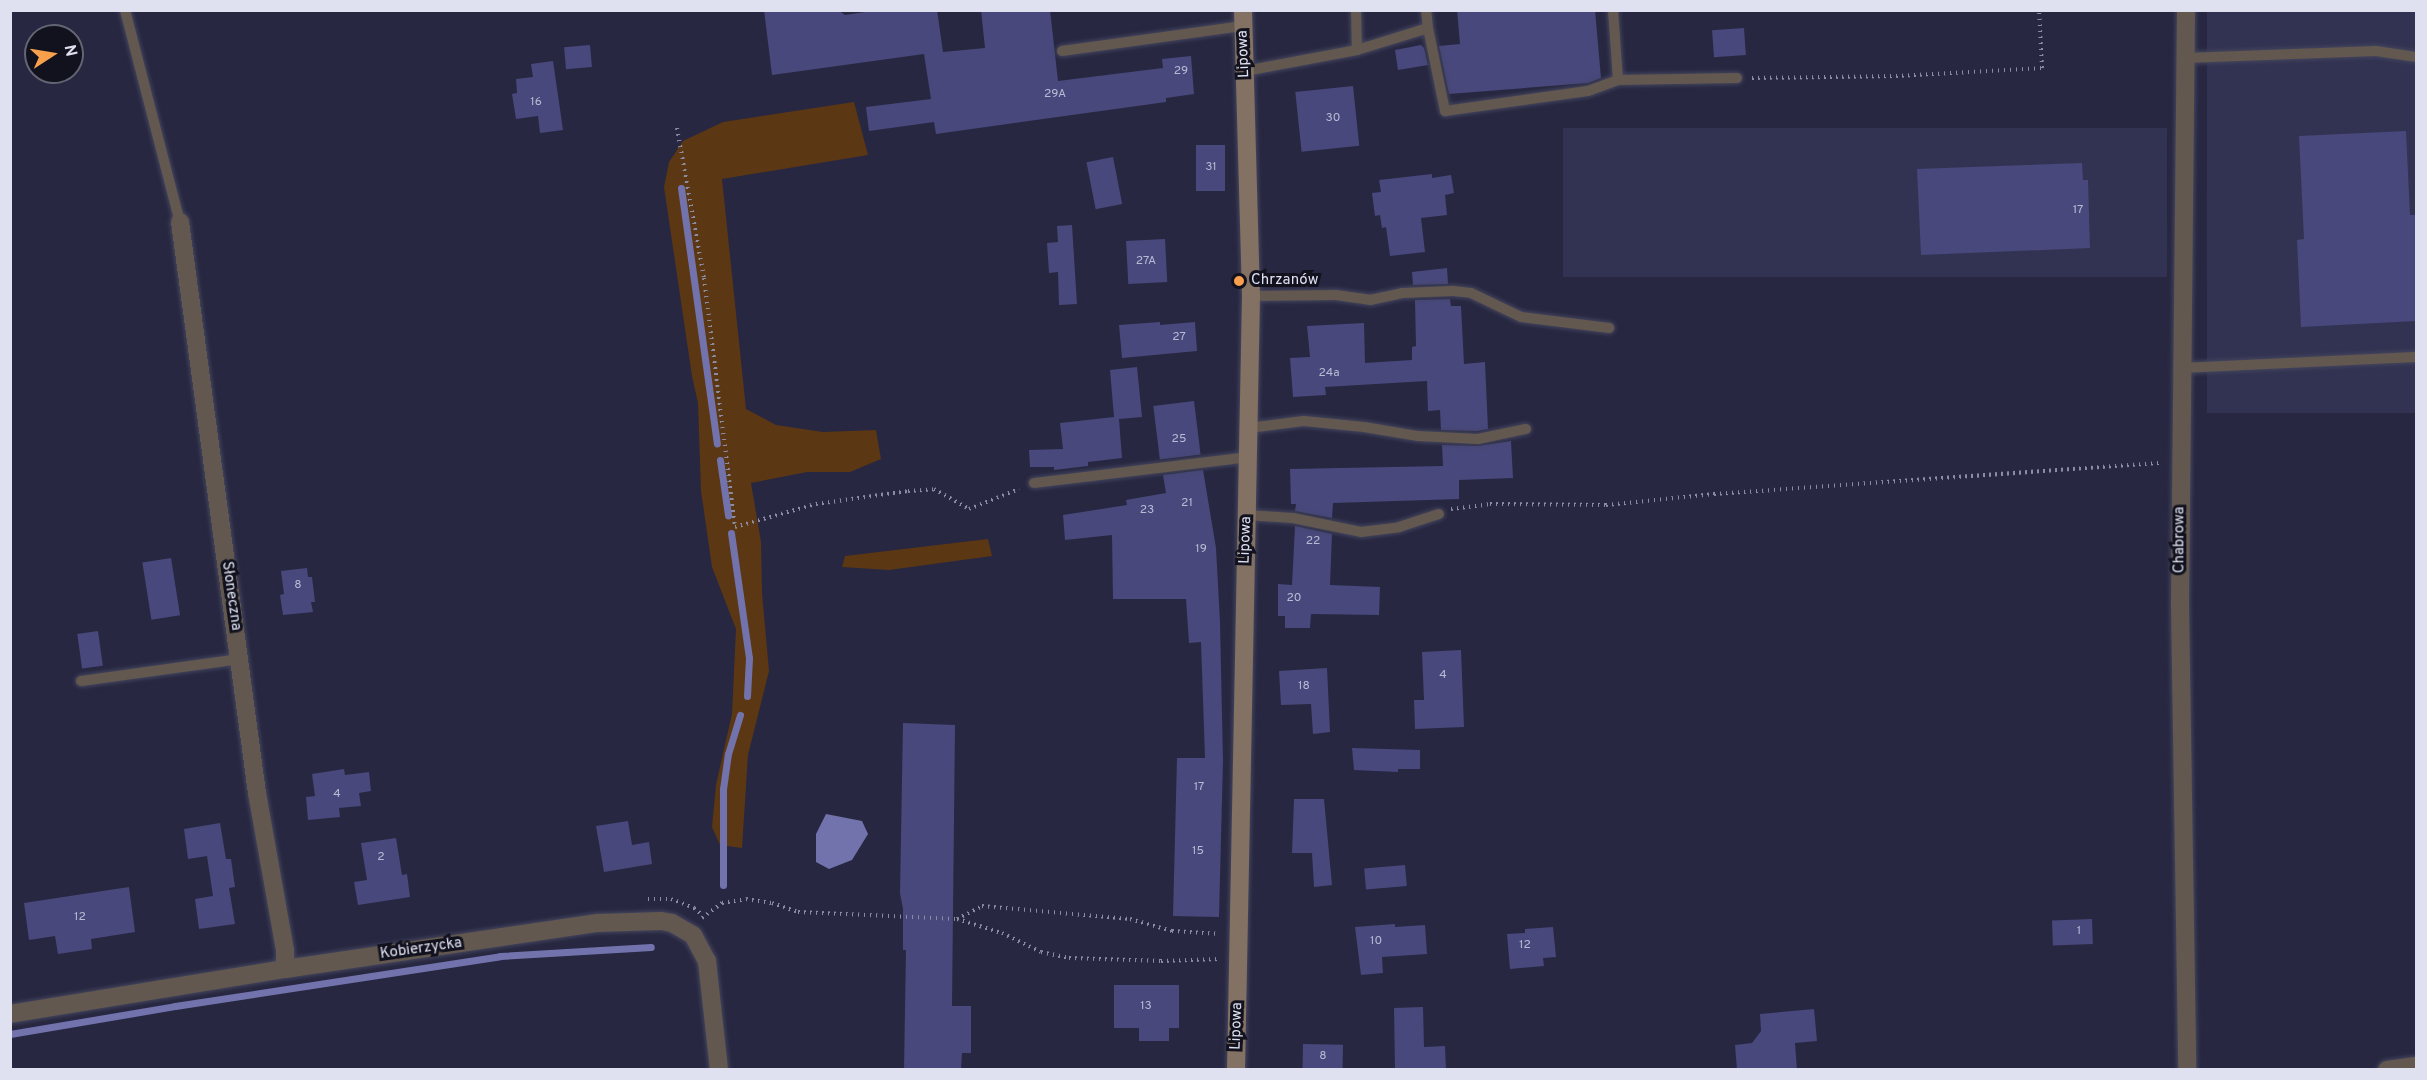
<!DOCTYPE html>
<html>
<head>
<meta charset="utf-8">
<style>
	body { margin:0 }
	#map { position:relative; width:2427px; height:1080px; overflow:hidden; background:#272741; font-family:Overpass,sans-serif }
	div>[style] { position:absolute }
	.built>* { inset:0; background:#323352; transform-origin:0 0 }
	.green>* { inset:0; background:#5c3713 }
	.water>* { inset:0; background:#7273ac }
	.stream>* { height:7px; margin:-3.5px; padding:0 3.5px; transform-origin:3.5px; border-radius:3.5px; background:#7273ac }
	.building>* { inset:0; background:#48487c; transform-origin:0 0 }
	.path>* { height:4px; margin-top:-2px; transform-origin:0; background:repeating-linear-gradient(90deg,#8b8ca1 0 1.5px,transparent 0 6px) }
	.roads { filter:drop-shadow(0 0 2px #44455d) drop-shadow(0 0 2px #44455d) }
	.lane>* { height:10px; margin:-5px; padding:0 5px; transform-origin:5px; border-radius:5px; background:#63584f }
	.street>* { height:18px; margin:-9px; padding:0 9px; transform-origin:9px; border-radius:9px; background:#63584f }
	.secondary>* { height:18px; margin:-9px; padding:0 9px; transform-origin:9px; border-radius:9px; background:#837163 }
	.dots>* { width:16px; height:16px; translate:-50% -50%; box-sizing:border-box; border:3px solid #11121d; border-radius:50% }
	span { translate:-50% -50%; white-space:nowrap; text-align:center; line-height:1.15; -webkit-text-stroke:6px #11121d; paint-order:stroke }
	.number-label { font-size:12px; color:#b9bbd4 }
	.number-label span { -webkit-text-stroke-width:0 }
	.street-label { font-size:15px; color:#dfe1f1 }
	.poi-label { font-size:15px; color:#dfe1f1 }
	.left { translate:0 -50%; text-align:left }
	.frame { position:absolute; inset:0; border:12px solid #dfe1f1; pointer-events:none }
	.north { position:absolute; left:24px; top:24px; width:60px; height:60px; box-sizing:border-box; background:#11121d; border:2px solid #636572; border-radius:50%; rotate:78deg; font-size:16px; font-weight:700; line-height:24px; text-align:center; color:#dfe1f1 }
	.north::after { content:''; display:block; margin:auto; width:21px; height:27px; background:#f9a04c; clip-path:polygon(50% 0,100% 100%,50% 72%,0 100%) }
</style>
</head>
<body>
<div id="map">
	<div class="built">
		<div style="left:2207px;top:11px;width:209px;height:402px"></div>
		<div style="left:2167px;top:128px;width:149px;height:604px;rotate:90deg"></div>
	</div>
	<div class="green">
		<div style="clip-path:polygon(854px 102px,868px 155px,722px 179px,746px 409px,776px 425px,823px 432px,876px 430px,881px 459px,850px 472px,807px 472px,751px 483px,761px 542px,762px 593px,769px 671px,748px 755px,742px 848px,720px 845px,712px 827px,716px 785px,732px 714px,736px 629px,712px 567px,701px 491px,698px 403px,692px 376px,664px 187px,669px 162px,683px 141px,723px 122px)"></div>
		<div style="clip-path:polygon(988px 539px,992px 556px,889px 570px,842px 567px,845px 556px)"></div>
	</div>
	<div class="water">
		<div style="clip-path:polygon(826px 814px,862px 821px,868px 834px,852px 860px,829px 869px,816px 862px,816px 834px)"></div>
	</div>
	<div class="stream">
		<div style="left:681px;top:188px;width:258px;rotate:82deg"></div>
		<div style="left:720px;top:460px;width:56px;rotate:81.7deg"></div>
		<div style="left:731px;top:533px;width:126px;rotate:81.8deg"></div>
		<div style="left:749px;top:658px;width:38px;rotate:93deg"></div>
		<div style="left:723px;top:885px;width:96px;rotate:-90deg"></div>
		<div style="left:723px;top:789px;width:35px;rotate:-82deg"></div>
		<div style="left:728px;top:754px;width:41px;rotate:-72.9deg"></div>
		<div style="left:10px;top:1034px;width:167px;rotate:-9.6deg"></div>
		<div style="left:175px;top:1006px;width:329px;rotate:-8.7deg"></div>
		<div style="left:500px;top:956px;width:151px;rotate:-3.4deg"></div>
	</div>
	<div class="building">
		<div style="clip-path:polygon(764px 10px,838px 10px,845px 15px,878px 10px,937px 10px,943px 52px,985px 48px,981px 10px,1050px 10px,1058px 81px,1163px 68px,1162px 59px,1191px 56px,1194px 94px,1166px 98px,1166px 102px,936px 134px,934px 122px,869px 131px,866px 107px,931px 99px,924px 54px,772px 75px)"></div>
		<div style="clip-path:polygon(1457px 10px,1595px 10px,1601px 78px,1588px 83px,1449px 94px,1439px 46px,1460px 44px)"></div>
		<div style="left:1744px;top:28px;width:27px;height:32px;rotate:86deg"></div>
		<div style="left:590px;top:45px;width:22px;height:26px;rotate:85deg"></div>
		<div style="clip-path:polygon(1421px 45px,1424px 48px,1428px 65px,1398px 70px,1395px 50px)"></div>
		<div style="clip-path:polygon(553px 61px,563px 130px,540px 133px,538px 116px,516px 119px,512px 94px,517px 93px,516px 79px,533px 77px,531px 64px)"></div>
		<div style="left:1353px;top:86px;width:60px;height:58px;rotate:84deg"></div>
		<div style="clip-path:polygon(2406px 131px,2410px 215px,2416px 215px,2416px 321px,2301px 327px,2297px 240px,2304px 239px,2299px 136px)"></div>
		<div style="left:1196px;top:145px;width:29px;height:46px"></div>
		<div style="left:1113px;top:157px;width:48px;height:27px;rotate:79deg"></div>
		<div style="clip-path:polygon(2082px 163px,2083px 180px,2088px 180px,2090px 248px,1921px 255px,1917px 169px)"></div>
		<div style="clip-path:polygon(1432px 174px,1432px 178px,1451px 175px,1454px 193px,1445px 195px,1447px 215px,1421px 218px,1425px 252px,1390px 256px,1386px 227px,1382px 228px,1380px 215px,1375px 216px,1372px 193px,1381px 192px,1379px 180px)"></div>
		<div style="clip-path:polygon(1072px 225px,1077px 304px,1059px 305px,1058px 272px,1049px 273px,1047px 243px,1058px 242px,1057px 226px)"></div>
		<div style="left:1165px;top:239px;width:43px;height:39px;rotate:87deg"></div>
		<div style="clip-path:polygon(1447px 268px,1448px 284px,1413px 285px,1412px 272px)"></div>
		<div style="clip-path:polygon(1450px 299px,1451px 306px,1461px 306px,1464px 364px,1485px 362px,1488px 429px,1477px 431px,1441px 430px,1440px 410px,1428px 411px,1427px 381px,1325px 387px,1326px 395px,1293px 397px,1290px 358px,1310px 357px,1307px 326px,1364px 323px,1365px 363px,1412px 360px,1412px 347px,1416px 346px,1415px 300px)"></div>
		<div style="clip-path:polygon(1160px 322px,1160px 325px,1195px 322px,1197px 351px,1122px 358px,1119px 325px)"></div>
		<div style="clip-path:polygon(1137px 367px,1142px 417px,1119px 419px,1122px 458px,1088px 462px,1088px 466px,1054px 470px,1054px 467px,1030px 467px,1029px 450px,1063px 449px,1060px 423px,1114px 417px,1110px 370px)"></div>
		<div style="left:1194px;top:401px;width:54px;height:41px;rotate:83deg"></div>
		<div style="clip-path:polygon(1511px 441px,1513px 478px,1459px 480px,1459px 499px,1333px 503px,1332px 518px,1295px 511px,1296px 504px,1291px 504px,1290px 469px,1443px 466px,1442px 445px,1478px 446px)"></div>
		<div style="clip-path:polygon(1203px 470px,1216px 548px,1220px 622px,1223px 761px,1219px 917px,1173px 916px,1177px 758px,1205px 758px,1201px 642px,1189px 643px,1186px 599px,1113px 599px,1112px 535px,1065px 540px,1063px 515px,1127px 505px,1126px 500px,1166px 493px,1163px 475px)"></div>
		<div style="clip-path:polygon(1295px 526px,1332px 534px,1330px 585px,1380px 587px,1379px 615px,1311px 614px,1310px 628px,1285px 628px,1285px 616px,1278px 616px,1278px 584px,1292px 585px)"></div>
		<div style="left:171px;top:558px;width:58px;height:29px;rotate:81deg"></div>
		<div style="clip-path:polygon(307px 568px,308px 577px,312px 577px,315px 602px,311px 602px,313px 612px,283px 615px,280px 595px,284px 594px,281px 571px)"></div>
		<div style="left:98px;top:631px;width:35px;height:21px;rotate:82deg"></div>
		<div style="clip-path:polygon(1461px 650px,1464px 727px,1415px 729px,1414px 700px,1424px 700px,1422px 652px)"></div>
		<div style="clip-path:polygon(1327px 668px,1330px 732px,1313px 734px,1311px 704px,1281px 705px,1279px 671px)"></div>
		<div style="clip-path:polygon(903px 723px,955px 725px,952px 1006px,971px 1006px,971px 1053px,962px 1053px,961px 1070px,904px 1070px,906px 950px,903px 950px,903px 909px,900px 893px)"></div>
		<div style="clip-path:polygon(1352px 748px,1420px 750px,1420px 769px,1398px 769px,1398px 772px,1354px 770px)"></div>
		<div style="clip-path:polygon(344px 769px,345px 775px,369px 772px,371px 791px,359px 793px,361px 806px,339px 808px,340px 817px,308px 820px,306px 797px,315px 796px,312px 774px)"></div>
		<div style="clip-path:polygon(1294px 799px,1324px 799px,1332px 885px,1314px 887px,1312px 853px,1292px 853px)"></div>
		<div style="clip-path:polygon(628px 821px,632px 845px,649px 842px,652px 864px,604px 872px,596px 826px)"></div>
		<div style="clip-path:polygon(220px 823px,226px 859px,231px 859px,235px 887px,229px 888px,235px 924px,199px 929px,195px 899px,213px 896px,207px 856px,188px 859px,184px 829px)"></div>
		<div style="clip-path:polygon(396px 838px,402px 875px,407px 874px,410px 897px,358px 905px,354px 882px,367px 880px,361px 843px)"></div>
		<div style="left:1405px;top:865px;width:21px;height:41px;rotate:85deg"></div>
		<div style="clip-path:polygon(129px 887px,135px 932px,91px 939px,92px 949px,58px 954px,55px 936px,29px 940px,24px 903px)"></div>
		<div style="left:2092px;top:919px;width:25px;height:40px;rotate:88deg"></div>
		<div style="clip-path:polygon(1395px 924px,1395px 927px,1425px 925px,1427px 954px,1382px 957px,1383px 973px,1361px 975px,1355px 927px)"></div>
		<div style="clip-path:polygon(1553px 927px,1556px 957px,1543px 958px,1544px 966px,1510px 969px,1507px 934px,1525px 933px,1525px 929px)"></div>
		<div style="clip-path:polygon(1114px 985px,1179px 985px,1179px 1028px,1169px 1028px,1169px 1041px,1139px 1041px,1139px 1028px,1114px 1028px)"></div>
		<div style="clip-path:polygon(1423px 1007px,1424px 1047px,1445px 1046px,1446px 1070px,1395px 1070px,1394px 1008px)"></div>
		<div style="clip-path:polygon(1814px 1009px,1817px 1041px,1795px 1043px,1797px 1070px,1737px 1070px,1735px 1045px,1752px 1043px,1761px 1031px,1760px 1014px)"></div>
		<div style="left:1303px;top:1044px;width:40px;height:26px;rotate:1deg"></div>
	</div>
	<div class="path">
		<div style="left:1752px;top:78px;width:144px;rotate:-0.8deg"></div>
		<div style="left:1896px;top:76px;width:146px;rotate:-3.1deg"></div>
		<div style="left:2042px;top:68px;width:58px;rotate:-93deg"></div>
		<div style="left:677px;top:128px;width:152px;rotate:79.8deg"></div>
		<div style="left:704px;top:278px;width:251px;rotate:82.9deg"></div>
		<div style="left:735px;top:527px;width:84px;rotate:-15.9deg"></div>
		<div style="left:816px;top:504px;width:93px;rotate:-8deg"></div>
		<div style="left:908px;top:491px;width:26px;rotate:-4deg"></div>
		<div style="left:934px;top:489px;width:40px;rotate:29.7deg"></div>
		<div style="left:969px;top:509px;width:54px;rotate:-21.8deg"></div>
		<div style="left:1451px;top:509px;width:39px;rotate:-7deg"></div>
		<div style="left:1490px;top:504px;width:116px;rotate:0.5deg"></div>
		<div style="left:1606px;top:505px;width:109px;rotate:-5.8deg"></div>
		<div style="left:1714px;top:494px;width:449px;rotate:-4deg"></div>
		<div style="left:648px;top:899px;width:23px"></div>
		<div style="left:671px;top:899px;width:25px;rotate:21deg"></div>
		<div style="left:694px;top:908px;width:8px;rotate:40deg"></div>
		<div style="left:702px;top:918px;width:25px;rotate:-37deg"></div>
		<div style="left:722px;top:903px;width:24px;rotate:-9deg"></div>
		<div style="left:746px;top:899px;width:26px;rotate:9deg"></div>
		<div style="left:772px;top:903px;width:28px;rotate:19deg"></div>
		<div style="left:798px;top:912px;width:159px;rotate:2.5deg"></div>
		<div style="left:957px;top:919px;width:47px;rotate:17.3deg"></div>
		<div style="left:1002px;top:933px;width:43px;rotate:26deg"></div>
		<div style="left:1041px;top:952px;width:29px;rotate:12deg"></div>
		<div style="left:1069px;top:958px;width:92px;rotate:1.9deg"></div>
		<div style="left:1161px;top:961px;width:59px;rotate:-1.9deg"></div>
		<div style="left:957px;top:919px;width:28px;rotate:-27deg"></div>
		<div style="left:982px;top:906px;width:149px;rotate:5deg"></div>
		<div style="left:1130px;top:919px;width:44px;rotate:15.9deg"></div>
		<div style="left:1172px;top:931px;width:48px;rotate:3.6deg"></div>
	</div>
	<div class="roads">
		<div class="lane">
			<div style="left:125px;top:10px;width:219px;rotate:75.5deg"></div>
			<div style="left:1356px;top:10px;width:40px;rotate:88.6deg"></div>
			<div style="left:1613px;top:10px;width:70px;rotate:85.9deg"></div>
			<div style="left:1618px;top:80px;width:119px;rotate:-1deg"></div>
			<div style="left:1428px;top:28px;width:85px;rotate:78.4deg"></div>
			<div style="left:1445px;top:111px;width:144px;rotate:-8deg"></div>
			<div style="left:1588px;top:91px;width:32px;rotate:-20deg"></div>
			<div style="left:1062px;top:51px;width:183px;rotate:-7.9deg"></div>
			<div style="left:2185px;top:58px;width:191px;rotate:-2.1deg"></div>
			<div style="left:2376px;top:51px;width:40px;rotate:8.5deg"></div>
			<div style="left:1245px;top:71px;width:114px;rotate:-10.6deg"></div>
			<div style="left:1357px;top:50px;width:74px;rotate:-17.2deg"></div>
			<div style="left:1428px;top:28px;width:18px;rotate:-96deg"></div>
			<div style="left:1251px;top:296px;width:85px;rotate:-0.7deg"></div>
			<div style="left:1336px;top:295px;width:34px;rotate:8deg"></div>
			<div style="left:1370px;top:300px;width:33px;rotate:-12deg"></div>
			<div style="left:1402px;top:293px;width:51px;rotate:-2.2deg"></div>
			<div style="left:1453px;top:291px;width:18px;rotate:6deg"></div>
			<div style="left:1471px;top:293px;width:55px;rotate:25.6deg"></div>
			<div style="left:1521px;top:317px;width:89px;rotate:7.1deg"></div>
			<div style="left:2181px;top:368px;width:235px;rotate:-2.7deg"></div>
			<div style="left:1249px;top:428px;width:55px;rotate:-7.3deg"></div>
			<div style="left:1304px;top:421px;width:60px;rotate:5.7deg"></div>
			<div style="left:1364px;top:427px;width:55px;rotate:9.5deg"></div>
			<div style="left:1418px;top:436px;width:60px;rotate:2.9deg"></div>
			<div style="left:1478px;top:439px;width:49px;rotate:-11.8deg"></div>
			<div style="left:1034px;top:483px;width:216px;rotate:-6.9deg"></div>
			<div style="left:1246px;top:515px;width:47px;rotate:3.7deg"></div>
			<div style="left:1293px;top:518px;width:69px;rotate:11.6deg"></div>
			<div style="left:1361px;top:532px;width:38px;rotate:-7deg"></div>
			<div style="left:1399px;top:527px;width:42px;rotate:-18deg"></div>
			<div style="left:81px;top:681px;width:161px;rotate:-7.9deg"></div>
		</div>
		<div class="street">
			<div style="left:2186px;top:10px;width:595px;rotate:90.58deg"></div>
			<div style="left:2180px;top:605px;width:465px;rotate:89.1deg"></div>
			<div style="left:180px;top:222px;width:576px;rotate:82.32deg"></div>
			<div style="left:257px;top:793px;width:159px;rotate:79.9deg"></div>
			<div style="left:285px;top:950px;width:19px;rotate:90deg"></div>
			<div style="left:10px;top:1014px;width:279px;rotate:-9.3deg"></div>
			<div style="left:285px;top:969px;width:316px;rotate:-8.4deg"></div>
			<div style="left:598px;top:923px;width:63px;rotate:-1.8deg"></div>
			<div style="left:661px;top:921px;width:11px;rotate:10deg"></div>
			<div style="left:672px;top:923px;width:24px;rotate:30deg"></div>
			<div style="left:693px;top:935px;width:30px;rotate:62deg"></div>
			<div style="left:707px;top:961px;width:110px;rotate:83.7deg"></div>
			<div style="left:2387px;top:1070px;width:29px;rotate:-8deg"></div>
		</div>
		<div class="secondary">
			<div style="left:1236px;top:1070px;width:774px;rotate:-88.89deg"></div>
			<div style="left:1251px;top:296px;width:286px;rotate:-91.6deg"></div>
		</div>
	</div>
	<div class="dots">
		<div style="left:1239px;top:281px;background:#f9a04c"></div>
	</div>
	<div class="number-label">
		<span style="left:1181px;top:72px">29</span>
		<span style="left:1055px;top:95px">29A</span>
		<span style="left:536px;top:103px">16</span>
		<span style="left:1333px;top:119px">30</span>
		<span style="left:1211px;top:168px">31</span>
		<span style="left:2078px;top:211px">17</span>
		<span style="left:1146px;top:262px">27A</span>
		<span style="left:1179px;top:338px">27</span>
		<span style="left:1329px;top:374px">24a</span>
		<span style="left:1179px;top:440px">25</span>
		<span style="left:1187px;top:504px">21</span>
		<span style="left:1147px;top:511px">23</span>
		<span style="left:1313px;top:542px">22</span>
		<span style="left:1201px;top:550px">19</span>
		<span style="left:298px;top:586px">8</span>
		<span style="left:1294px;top:599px">20</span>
		<span style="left:1443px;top:676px">4</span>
		<span style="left:1304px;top:687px">18</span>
		<span style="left:1199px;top:788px">17</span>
		<span style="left:337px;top:795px">4</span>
		<span style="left:1198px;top:852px">15</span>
		<span style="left:381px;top:858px">2</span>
		<span style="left:80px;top:918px">12</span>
		<span style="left:2079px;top:932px">1</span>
		<span style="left:1376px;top:942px">10</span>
		<span style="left:1525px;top:946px">12</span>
		<span style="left:1146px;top:1007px">13</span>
		<span style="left:1323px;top:1057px">8</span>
	</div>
	<div class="street-label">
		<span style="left:1244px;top:54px;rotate:-92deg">Lipowa</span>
		<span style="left:1246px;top:540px;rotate:-88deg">Lipowa</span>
		<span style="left:2180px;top:540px;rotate:-90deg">Chabrowa</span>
		<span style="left:231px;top:596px;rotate:82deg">Słoneczna</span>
		<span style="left:421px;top:949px;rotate:-8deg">Kobierzycka</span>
		<span style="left:1237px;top:1026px;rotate:-88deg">Lipowa</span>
	</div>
	<div class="poi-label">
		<span class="left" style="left:1251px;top:281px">Chrzanów</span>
	</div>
	<div class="frame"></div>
	<div class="north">N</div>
</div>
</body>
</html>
